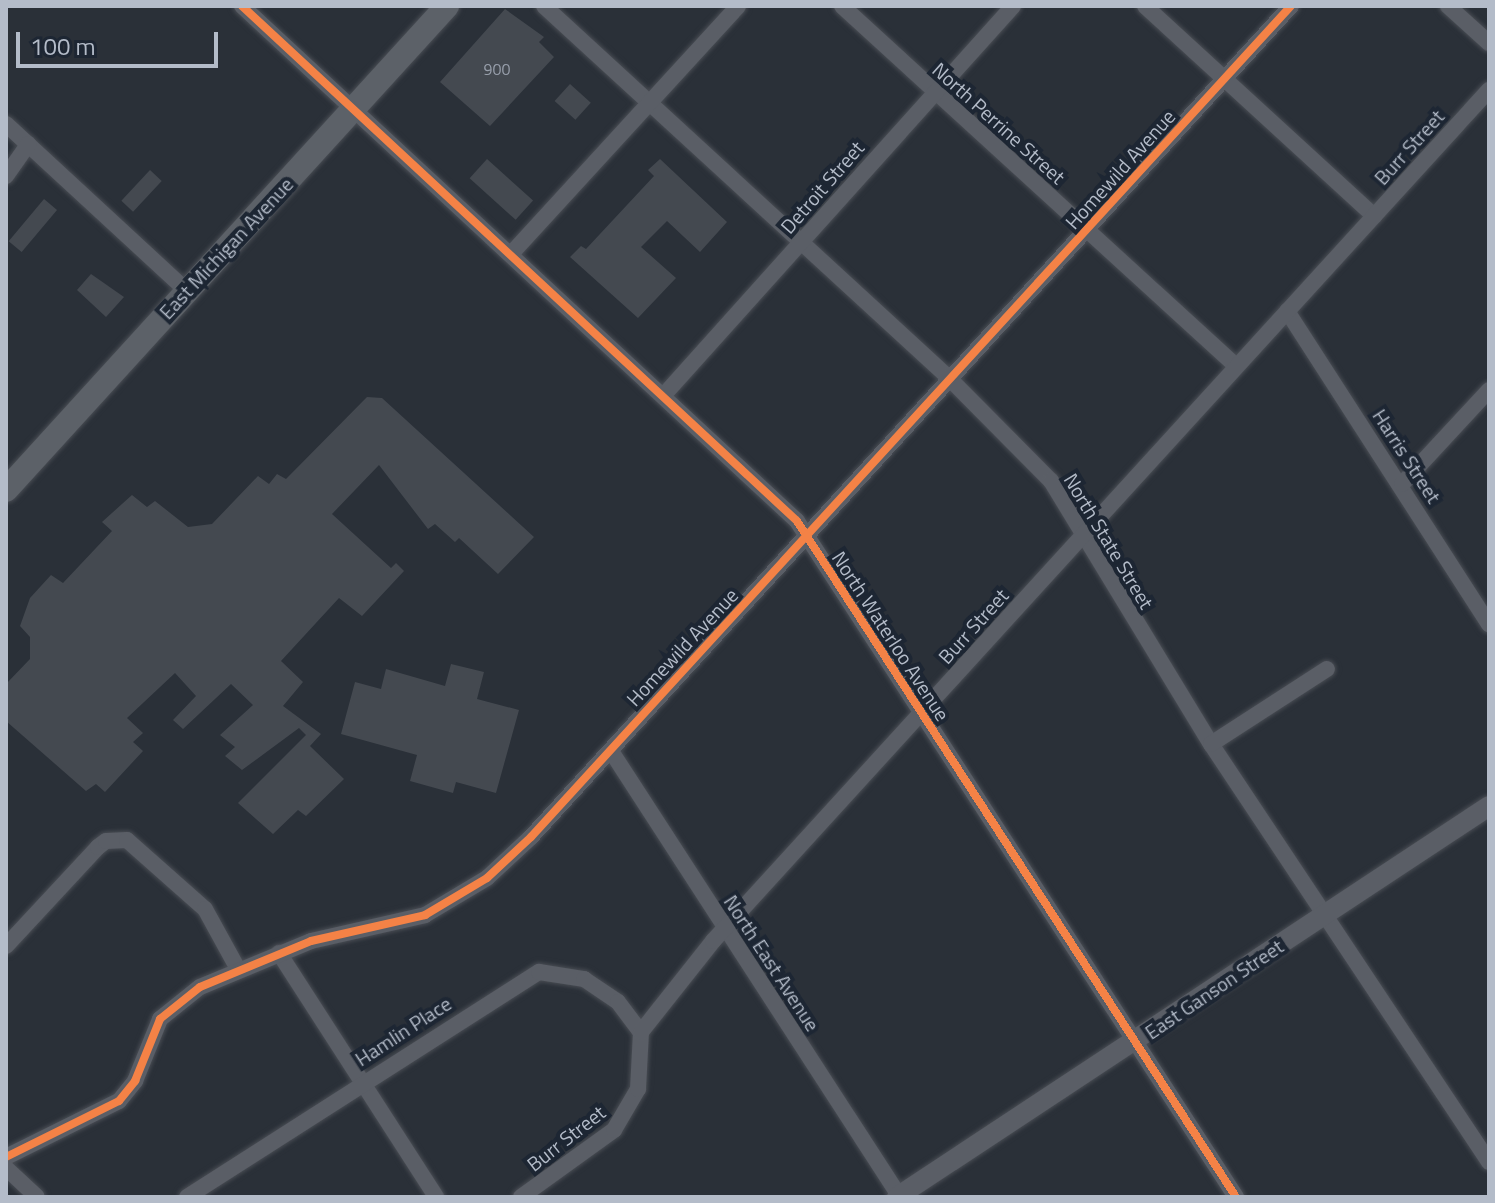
<!DOCTYPE html>
<html>
<head>
<meta charset="utf-8">
<style>
	body { margin:0 }
	#map { position:relative; width:1495px; height:1203px; overflow:hidden; background:#2a3038; font-family:"Titillium Web",sans-serif }
	div>[style] { position:absolute }
	.building>* { inset:0; background:#444950; transform-origin:0 0 }
	.roads { filter:drop-shadow(0 0 2px #484c53) drop-shadow(0 0 2px #484c53) }
	.minor>* { height:16px; margin:-8px; padding:0 8px; transform-origin:8px; border-radius:8px; background:#5a5e66 }
	.tertiary>* { height:20px; margin:-10px; padding:0 10px; transform-origin:10px; border-radius:10px; background:#5a5e66 }
	.primary>* { height:24px; margin:-12px; padding:0 12px; transform-origin:12px; border-radius:12px; background:#5c6168 }
	.cycleway>* { height:8px; margin:-4px; padding:0 4px; transform-origin:4px; border-radius:4px; background:#f48246 }
	span { translate:-50% -50%; white-space:nowrap; text-align:center; line-height:1.15; -webkit-text-stroke:8px #1d2633; paint-order:stroke }
	.number-label { font-size:16px; color:#989fab }
	.number-label span { -webkit-text-stroke-width:0 }
	.street-label { font-size:20px; color:#b4bcc9 }
	.frame { position:absolute; inset:0; border:8px solid #b4bcc9; pointer-events:none }
	.scale { position:absolute; left:16px; top:32px; width:202px; height:36px; box-sizing:border-box; border:4px solid #b4bcc9; border-top:0; padding-left:10px; font-size:24px; line-height:28px; white-space:nowrap; color:#b4bcc9; -webkit-text-stroke:6px #1d2633; paint-order:stroke }
</style>
</head>
<body>
<div id="map">
	<div class="building">
		<div style="clip-path:polygon(505px 9px,544px 37px,539px 42px,554px 57px,490px 126px,440px 82px)"></div>
		<div style="left:570px;top:84px;width:28px;height:23px;rotate:42deg"></div>
		<div style="left:487px;top:159px;width:62px;height:26px;rotate:42deg"></div>
		<div style="clip-path:polygon(660px 159px,727px 222px,700px 252px,667px 221px,641px 247px,676px 278px,638px 318px,570px 257px,581px 246px,586px 249px,654px 176px,648px 170px)"></div>
		<div style="left:150px;top:170px;width:16px;height:42px;rotate:43deg"></div>
		<div style="left:44px;top:199px;width:17px;height:55px;rotate:40deg"></div>
		<div style="clip-path:polygon(91px 274px,124px 297px,106px 317px,77px 290px)"></div>
		<div style="clip-path:polygon(367px 397px,382px 398px,534px 537px,498px 574px,459px 538px,455px 542px,435px 524px,428px 529px,379px 465px,332px 514px,391px 568px,396px 563px,404px 571px,362px 616px,339px 598px,281px 661px,303px 682px,283px 706px,321px 734px,310px 746px,344px 779px,306px 816px,298px 810px,273px 834px,238px 803px,306px 735px,299px 728px,242px 770px,225px 756px,235px 747px,220px 735px,253px 705px,231px 684px,183px 729px,173px 720px,196px 696px,175px 673px,127px 718px,143px 733px,133px 742px,143px 751px,105px 792px,96px 784px,86px 791px,6px 721px,6px 684px,30px 659px,30px 637px,20px 626px,30px 598px,51px 575px,63px 583px,112px 531px,102px 522px,132px 495px,147px 507px,155px 501px,188px 527px,212px 524px,258px 476px,269px 484px,277px 474px,286px 479px)"></div>
		<div style="clip-path:polygon(451px 664px,484px 672px,477px 699px,519px 710px,496px 793px,456px 782px,453px 793px,410px 781px,417px 755px,341px 734px,355px 682px,381px 689px,386px 669px,445px 686px)"></div>
	</div>
	<div class="roads">
		<div class="minor">
			<div style="left:242px;top:6px;width:757px;rotate:42.86deg"></div>
			<div style="left:797px;top:521px;width:806px;rotate:57deg"></div>
			<div style="left:544px;top:6px;width:549px;rotate:42.56deg"></div>
			<div style="left:948px;top:377px;width:146px;rotate:45.3deg"></div>
			<div style="left:1051px;top:481px;width:308px;rotate:58.7deg"></div>
			<div style="left:1211px;top:744px;width:502px;rotate:56.37deg"></div>
			<div style="left:842px;top:6px;width:534px;rotate:42.42deg"></div>
			<div style="left:1145px;top:6px;width:311px;rotate:42.5deg"></div>
			<div style="left:1448px;top:6px;width:55px;rotate:42.1deg"></div>
			<div style="left:6px;top:124px;width:246px;rotate:42.7deg"></div>
			<div style="left:6px;top:176px;width:39px;rotate:-55deg"></div>
			<div style="left:511px;top:254px;width:336px;rotate:-47.5deg"></div>
			<div style="left:1287px;top:311px;width:373px;rotate:57.2deg"></div>
			<div style="left:663px;top:396px;width:524px;rotate:-48.09deg"></div>
			<div style="left:1402px;top:484px;width:128px;rotate:-47.2deg"></div>
			<div style="left:1211px;top:744px;width:138px;rotate:-32.9deg"></div>
			<div style="left:611px;top:751px;width:531px;rotate:57.06deg"></div>
			<div style="left:6px;top:946px;width:135px;rotate:-47.1deg"></div>
			<div style="left:98px;top:847px;width:10px;rotate:-37deg"></div>
			<div style="left:106px;top:841px;width:21px;rotate:-3deg"></div>
			<div style="left:127px;top:840px;width:104px;rotate:41.5deg"></div>
			<div style="left:205px;top:909px;width:68px;rotate:61.2deg"></div>
			<div style="left:279px;top:953px;width:290px;rotate:57.2deg"></div>
			<div style="left:6px;top:1157px;width:126px;rotate:-26.4deg"></div>
			<div style="left:119px;top:1101px;width:26px;rotate:-51deg"></div>
			<div style="left:135px;top:1081px;width:67px;rotate:-68deg"></div>
			<div style="left:160px;top:1019px;width:51px;rotate:-38.7deg"></div>
			<div style="left:200px;top:987px;width:120px;rotate:-22.5deg"></div>
			<div style="left:311px;top:941px;width:117px;rotate:-12.8deg"></div>
			<div style="left:425px;top:915px;width:72px;rotate:-30.8deg"></div>
			<div style="left:487px;top:878px;width:60px;rotate:-43deg"></div>
			<div style="left:531px;top:837px;width:1126px;rotate:-47.56deg"></div>
			<div style="left:6px;top:1168px;width:42px;rotate:43.1deg"></div>
			<div style="left:187px;top:1197px;width:418px;rotate:-32.6deg"></div>
			<div style="left:539px;top:972px;width:46px;rotate:8.8deg"></div>
			<div style="left:584px;top:979px;width:41px;rotate:34.1deg"></div>
			<div style="left:618px;top:1002px;width:38px;rotate:53deg"></div>
			<div style="left:521px;top:1197px;width:115px;rotate:-35.8deg"></div>
			<div style="left:614px;top:1130px;width:48px;rotate:-59.7deg"></div>
			<div style="left:638px;top:1089px;width:57px;rotate:-87deg"></div>
			<div style="left:641px;top:1032px;width:116px;rotate:-51.6deg"></div>
			<div style="left:713px;top:941px;width:1152px;rotate:-47.64deg"></div>
		</div>
		<div class="tertiary">
			<div style="left:897px;top:1197px;width:709px;rotate:-33.44deg"></div>
		</div>
		<div class="primary">
			<div style="left:6px;top:490px;width:655px;rotate:-47.66deg"></div>
		</div>
	</div>
	<div class="cycleway">
		<div style="left:242px;top:6px;width:757px;rotate:42.86deg"></div>
		<div style="left:797px;top:521px;width:806px;rotate:57deg"></div>
		<div style="left:6px;top:1157px;width:126px;rotate:-26.4deg"></div>
		<div style="left:119px;top:1101px;width:26px;rotate:-51deg"></div>
		<div style="left:135px;top:1081px;width:67px;rotate:-68deg"></div>
		<div style="left:160px;top:1019px;width:51px;rotate:-38.7deg"></div>
		<div style="left:200px;top:987px;width:120px;rotate:-22.5deg"></div>
		<div style="left:311px;top:941px;width:117px;rotate:-12.8deg"></div>
		<div style="left:425px;top:915px;width:72px;rotate:-30.8deg"></div>
		<div style="left:487px;top:878px;width:60px;rotate:-43deg"></div>
		<div style="left:531px;top:837px;width:1126px;rotate:-47.56deg"></div>
	</div>
	<div class="number-label">
		<span style="left:497px;top:69px">900</span>
	</div>
	<div class="street-label">
		<span style="left:999px;top:123px;rotate:42deg">North Perrine Street</span>
		<span style="left:1409px;top:147px;rotate:-48deg">Burr Street</span>
		<span style="left:1120px;top:169px;rotate:-48deg">Homewild Avenue</span>
		<span style="left:822px;top:187px;rotate:-49deg">Detroit Street</span>
		<span style="left:226px;top:248px;rotate:-47deg">East Michigan Avenue</span>
		<span style="left:1407px;top:456px;rotate:57deg">Harris Street</span>
		<span style="left:1109px;top:541px;rotate:59deg">North State Street</span>
		<span style="left:973px;top:626px;rotate:-48deg">Burr Street</span>
		<span style="left:891px;top:636px;rotate:57deg">North Waterloo Avenue</span>
		<span style="left:682px;top:647px;rotate:-47deg">Homewild Avenue</span>
		<span style="left:772px;top:963px;rotate:57deg">North East Avenue</span>
		<span style="left:1214px;top:989px;rotate:-34deg">East Ganson Street</span>
		<span style="left:403px;top:1031px;rotate:-33deg">Hamlin Place</span>
		<span style="left:566px;top:1138px;rotate:-38deg">Burr Street</span>
	</div>
	<div class="frame"></div>
	<div class="scale">100 m</div>
</div>
</body>
</html>
